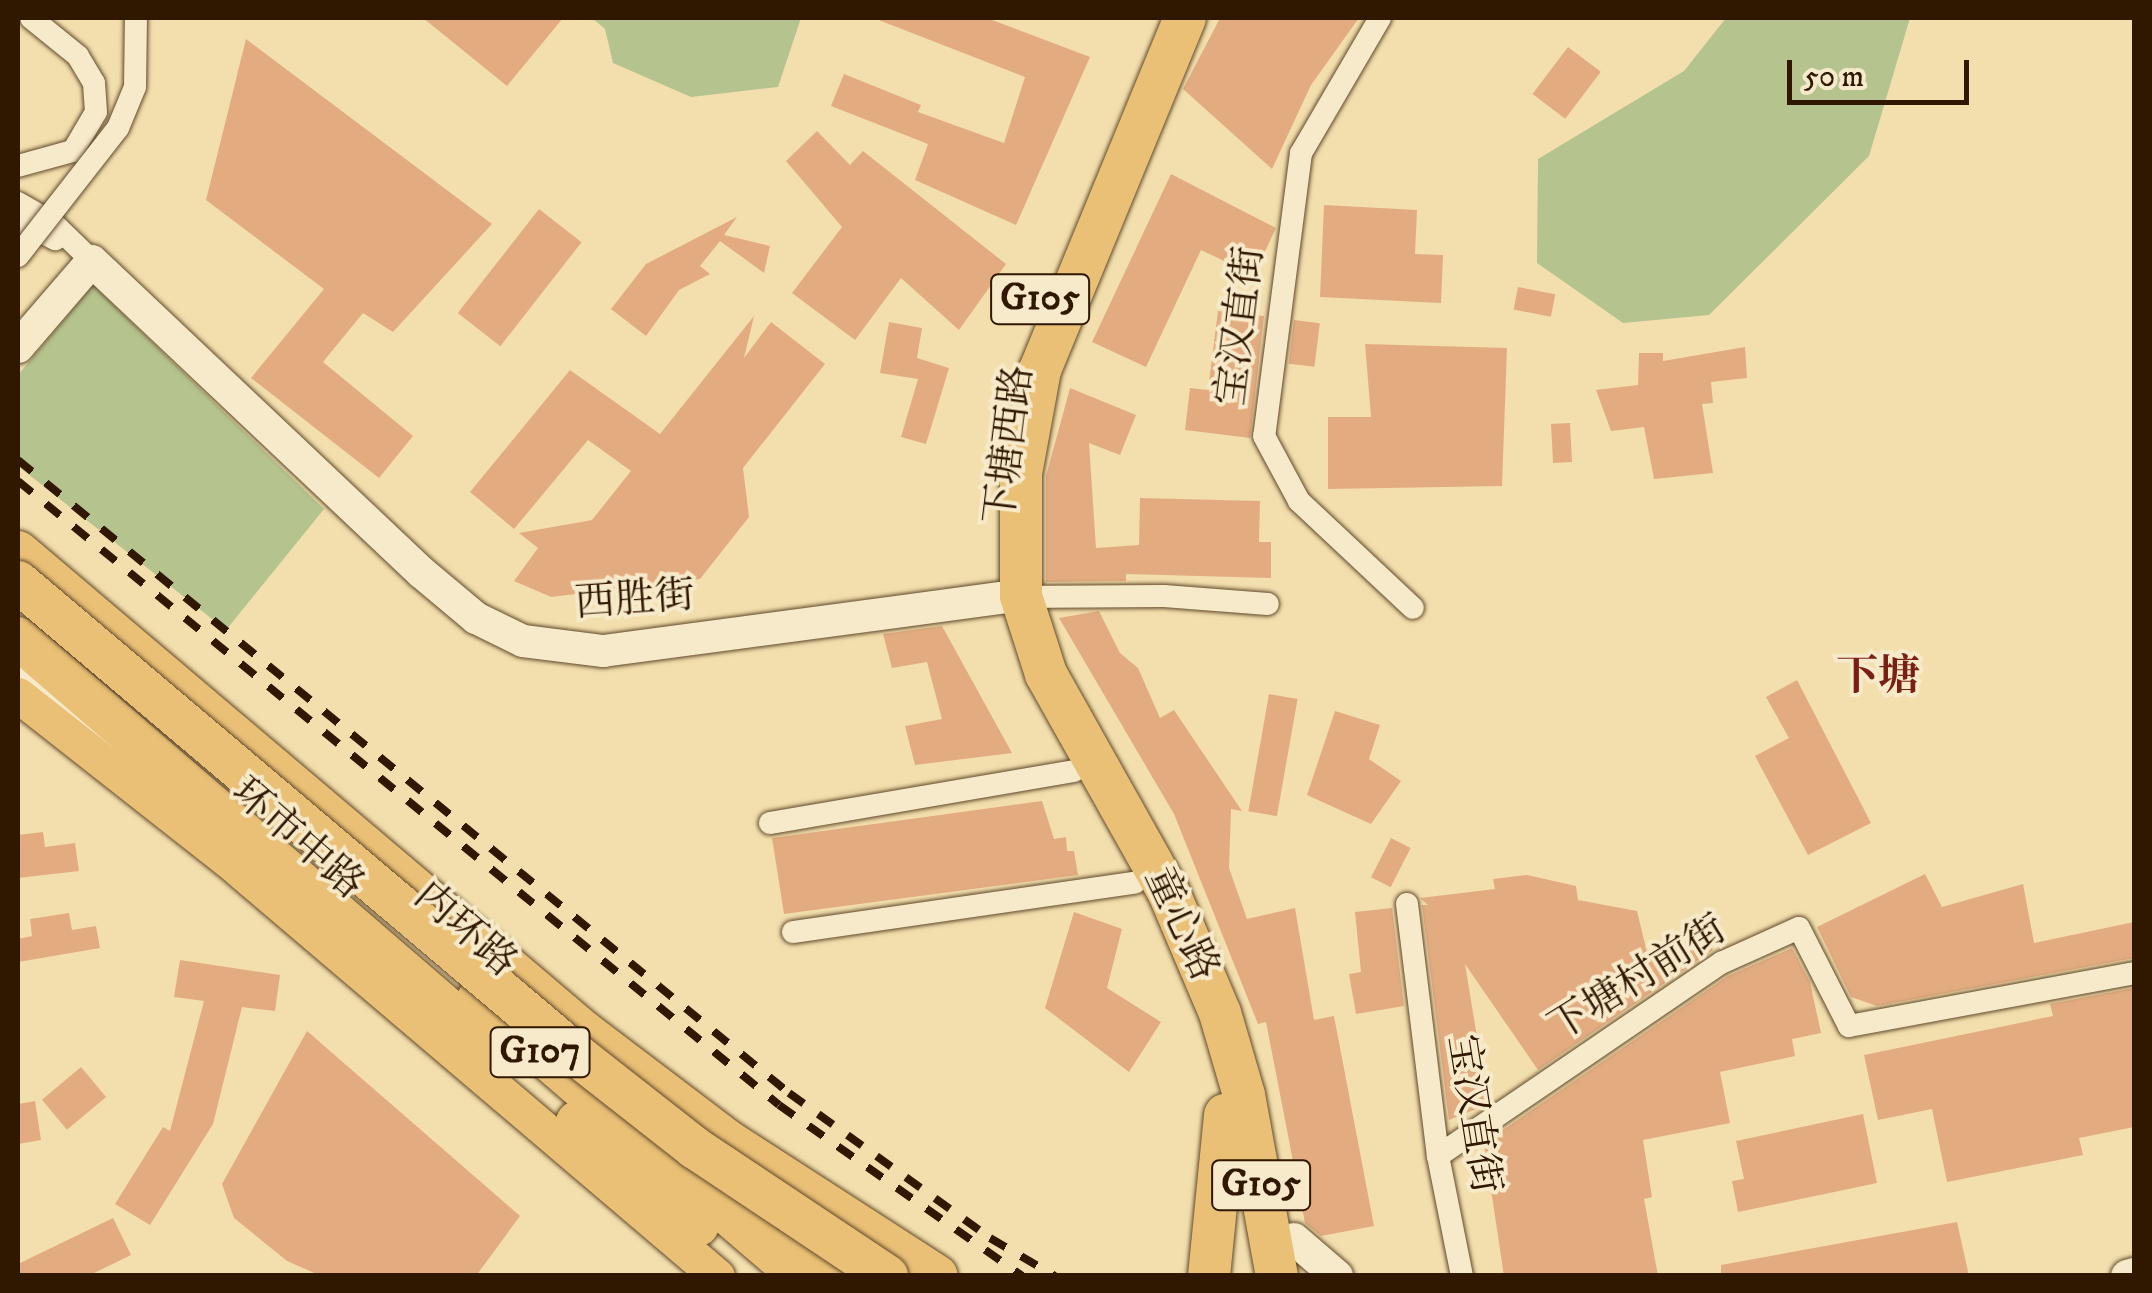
<!DOCTYPE html>
<html>
<head>
<meta charset="utf-8">
<style>
	body { margin:0 }
	#map { position:relative; width:2152px; height:1293px; overflow:hidden; background:#f3dfad; font-family:"IM FELL DW Pica","Noto Serif SC",serif }
	div>[style] { position:absolute }
	.green>* { inset:0; background:#b5c38e }
	.building>* { inset:0; background:#e3ac80; transform-origin:0 0 }
	.roads { filter:drop-shadow(0 0 2px #61492b) drop-shadow(0 0 2px #61492b) }
	.street>* { height:22px; margin:-11px; padding:0 11px; transform-origin:11px; border-radius:11px; background:#f7eaca }
	.secondary>* { height:32px; margin:-16px; padding:0 16px; transform-origin:16px; border-radius:16px; background:#f7eaca }
	.primary>* { height:35px; margin:-17.5px; padding:0 17.5px; transform-origin:17.5px; border-radius:17.5px; background:#eac076 }
	.highway>* { height:42px; margin:-21px; padding:0 21px; transform-origin:21px; border-radius:21px; background:#eac076 }
	.rail>* { height:8px; margin-top:-4px; transform-origin:0; background:repeating-linear-gradient(90deg,#301700 0 18px,transparent 0 36px) }
	.bridges { filter:drop-shadow(0 0 2px #61492b) drop-shadow(0 0 2px #61492b) }
	.street-bridge>* { height:22px; margin:-11px; padding:0 11px; transform-origin:11px; border-radius:11px; background:#f7eaca }
	.highway-bridge>* { height:42px; margin:-21px; padding:0 21px; transform-origin:21px; border-radius:21px; background:#eac076 }
	span { translate:-50% -50%; white-space:nowrap; text-align:center; line-height:1.15; -webkit-text-stroke:8px #f7eaca; paint-order:stroke }
	.shield-label span { padding:2px 8px; background:#f7eaca; border:2px solid; border-radius:8px; -webkit-text-stroke-width:0 }
	.shield-label { font-size:38px; color:#301700; font-weight:700 }
	.street-label { font-size:40px; color:#301700 }
	.neighbourhood-label { font-size:42px; color:#7a1f14; font-weight:700 }
	.frame { position:absolute; inset:0; border:20px solid #301700; pointer-events:none }
	.scale { position:absolute; left:1787px; top:60px; width:182px; height:45px; box-sizing:border-box; border:5px solid #301700; border-top:0; padding-left:12px; font-size:30px; line-height:35px; white-space:nowrap; color:#301700; -webkit-text-stroke:8px #f7eaca; paint-order:stroke }
</style>
</head>
<body>
<div id="map">
	<div class="green">
		<div style="clip-path:polygon(592px 18px,801px 18px,778px 87px,691px 97px,613px 63px,605px 29px)"></div>
		<div style="clip-path:polygon(1726px 18px,1910px 18px,1869px 156px,1709px 315px,1623px 323px,1537px 263px,1538px 159px,1684px 71px)"></div>
		<div style="clip-path:polygon(93px 285px,324px 509px,226px 630px,18px 466px,18px 375px)"></div>
	</div>
	<div class="building">
		<div style="clip-path:polygon(423px 18px,563px 18px,507px 86px)"></div>
		<div style="clip-path:polygon(987px 18px,1090px 57px,1016px 225px,915px 180px,928px 144px,831px 106px,844px 74px,921px 105px,918px 112px,1004px 143px,1025px 77px,876px 19px)"></div>
		<div style="clip-path:polygon(1220px 18px,1359px 18px,1311px 85px,1272px 169px,1183px 89px)"></div>
		<div style="clip-path:polygon(246px 39px,492px 224px,393px 332px,363px 313px,323px 362px,413px 436px,379px 478px,251px 378px,324px 289px,206px 200px)"></div>
		<div style="left:1568px;top:47px;width:41px;height:59px;rotate:37deg"></div>
		<div style="clip-path:polygon(817px 131px,850px 165px,863px 151px,1006px 264px,959px 330px,901px 278px,855px 340px,792px 293px,842px 227px,786px 161px)"></div>
		<div style="clip-path:polygon(1171px 174px,1276px 228px,1254px 275px,1201px 250px,1146px 367px,1092px 342px)"></div>
		<div style="clip-path:polygon(1324px 205px,1417px 210px,1415px 254px,1443px 255px,1441px 303px,1320px 297px)"></div>
		<div style="left:539px;top:209px;width:54px;height:132px;rotate:38deg"></div>
		<div style="clip-path:polygon(737px 217px,724px 235px,770px 246px,764px 273px,720px 241px,700px 266px,710px 274px,679px 290px,646px 336px,611px 309px,646px 264px)"></div>
		<div style="left:1518px;top:287px;width:38px;height:23px;rotate:11deg"></div>
		<div style="clip-path:polygon(1218px 311px,1264px 316px,1250px 438px,1185px 430px,1190px 388px,1208px 390px)"></div>
		<div style="clip-path:polygon(754px 316px,744px 358px,771px 322px,825px 364px,743px 468px,749px 517px,700px 579px,551px 597px,514px 581px,538px 548px,519px 533px,592px 520px,631px 471px,588px 440px,514px 529px,470px 492px,570px 370px,660px 434px)"></div>
		<div style="left:1294px;top:320px;width:26px;height:44px;rotate:7deg"></div>
		<div style="clip-path:polygon(889px 322px,922px 328px,917px 358px,949px 368px,926px 444px,901px 437px,918px 379px,880px 373px)"></div>
		<div style="clip-path:polygon(1365px 344px,1507px 348px,1502px 486px,1328px 489px,1328px 417px,1371px 417px)"></div>
		<div style="clip-path:polygon(1745px 347px,1747px 378px,1711px 382px,1713px 403px,1702px 404px,1713px 473px,1654px 479px,1644px 427px,1611px 431px,1596px 390px,1638px 385px,1639px 353px,1663px 353px,1663px 361px)"></div>
		<div style="clip-path:polygon(1070px 388px,1136px 415px,1120px 455px,1089px 443px,1096px 548px,1139px 545px,1140px 498px,1260px 501px,1259px 542px,1271px 542px,1271px 578px,1126px 574px,1126px 581px,1046px 582px,1046px 476px)"></div>
		<div style="left:1570px;top:423px;width:39px;height:19px;rotate:87deg"></div>
		<div style="clip-path:polygon(1099px 611px,1120px 653px,1138px 668px,1160px 718px,1174px 710px,1242px 811px,1231px 809px,1229px 868px,1247px 919px,1295px 908px,1314px 1020px,1334px 1016px,1374px 1226px,1321px 1236px,1305px 1223px,1266px 1022px,1258px 1024px,1174px 814px,1059px 618px)"></div>
		<div style="clip-path:polygon(942px 626px,1012px 753px,915px 765px,905px 726px,942px 719px,927px 662px,892px 668px,883px 634px)"></div>
		<div style="clip-path:polygon(1797px 680px,1871px 823px,1808px 855px,1755px 756px,1789px 738px,1766px 697px)"></div>
		<div style="left:1269px;top:694px;width:29px;height:119px;rotate:10deg"></div>
		<div style="clip-path:polygon(1335px 711px,1380px 725px,1369px 759px,1401px 781px,1371px 824px,1307px 795px)"></div>
		<div style="clip-path:polygon(1042px 801px,1054px 839px,1066px 837px,1067px 851px,1074px 851px,1078px 875px,784px 914px,772px 838px)"></div>
		<div style="clip-path:polygon(43px 832px,45px 847px,75px 843px,79px 871px,18px 878px,18px 835px)"></div>
		<div style="left:1391px;top:838px;width:22px;height:44px;rotate:27deg"></div>
		<div style="clip-path:polygon(1925px 874px,1942px 907px,2023px 884px,2034px 943px,2134px 922px,2134px 958px,1877px 1006px,1851px 997px,1817px 927px)"></div>
		<div style="clip-path:polygon(1527px 875px,1576px 886px,1578px 900px,1637px 911px,1648px 956px,1665px 944px,1707px 941px,1713px 950px,1538px 1070px,1465px 964px,1488px 1104px,1449px 1120px,1422px 905px,1428px 905px,1420px 898px,1495px 889px,1493px 879px)"></div>
		<div style="clip-path:polygon(1392px 908px,1404px 1006px,1356px 1014px,1349px 974px,1361px 972px,1355px 912px)"></div>
		<div style="clip-path:polygon(1074px 912px,1122px 929px,1107px 988px,1161px 1022px,1129px 1072px,1045px 1008px)"></div>
		<div style="clip-path:polygon(69px 913px,72px 930px,96px 926px,100px 948px,18px 962px,18px 939px,32px 936px,30px 919px)"></div>
		<div style="clip-path:polygon(1792px 948px,1810px 982px,1821px 1033px,1792px 1039px,1795px 1056px,1720px 1072px,1730px 1123px,1643px 1140px,1652px 1197px,1644px 1199px,1658px 1276px,1504px 1276px,1484px 1143px,1728px 976px)"></div>
		<div style="clip-path:polygon(180px 960px,280px 975px,275px 1011px,242px 1007px,213px 1124px,150px 1225px,115px 1204px,163px 1127px,170px 1131px,204px 1001px,174px 997px)"></div>
		<div style="clip-path:polygon(2134px 988px,2134px 1127px,2079px 1138px,2083px 1155px,1947px 1182px,1932px 1109px,1878px 1120px,1864px 1055px,2053px 1016px,2050px 1004px)"></div>
		<div style="clip-path:polygon(307px 1031px,520px 1216px,476px 1276px,321px 1276px,287px 1261px,234px 1218px,222px 1184px)"></div>
		<div style="left:81px;top:1067px;width:39px;height:51px;rotate:50deg"></div>
		<div style="clip-path:polygon(35px 1101px,41px 1140px,18px 1144px,18px 1104px)"></div>
		<div style="clip-path:polygon(1863px 1114px,1877px 1183px,1738px 1212px,1732px 1181px,1744px 1179px,1736px 1141px)"></div>
		<div style="clip-path:polygon(113px 1218px,131px 1255px,88px 1276px,18px 1276px,18px 1264px)"></div>
		<div style="clip-path:polygon(1957px 1222px,1969px 1276px,1721px 1276px,1721px 1265px)"></div>
	</div>
	<div class="roads">
		<div class="street">
			<div style="left:1380px;top:18px;width:156px;rotate:120.3deg"></div>
			<div style="left:1301px;top:153px;width:285px;rotate:97.4deg"></div>
			<div style="left:1264px;top:436px;width:74px;rotate:61.7deg"></div>
			<div style="left:1299px;top:501px;width:156px;rotate:43.2deg"></div>
			<div style="left:18px;top:166px;width:57px;rotate:-15.3deg"></div>
			<div style="left:73px;top:151px;width:45px;rotate:-59.5deg"></div>
			<div style="left:96px;top:112px;width:29px;rotate:-94deg"></div>
			<div style="left:94px;top:83px;width:31px;rotate:-121deg"></div>
			<div style="left:78px;top:56px;width:60px;rotate:-141deg"></div>
			<div style="left:18px;top:203px;width:40px;rotate:29.7deg"></div>
			<div style="left:53px;top:223px;width:54px;rotate:44.3deg"></div>
			<div style="left:18px;top:220px;width:42px;rotate:27.2deg"></div>
			<div style="left:1012px;top:597px;width:152px;rotate:-0.4deg"></div>
			<div style="left:1164px;top:596px;width:104px;rotate:4.4deg"></div>
			<div style="left:770px;top:823px;width:308px;rotate:-9.7deg"></div>
			<div style="left:1407px;top:904px;width:254px;rotate:83deg"></div>
			<div style="left:1438px;top:1156px;width:122px;rotate:78.7deg"></div>
			<div style="left:793px;top:932px;width:345px;rotate:-8.2deg"></div>
			<div style="left:1438px;top:1156px;width:343px;rotate:-34.3deg"></div>
			<div style="left:1721px;top:963px;width:85px;rotate:-24.2deg"></div>
			<div style="left:1799px;top:928px;width:110px;rotate:63deg"></div>
			<div style="left:1849px;top:1026px;width:290px;rotate:-10.5deg"></div>
		</div>
		<div class="secondary">
			<div style="left:18px;top:347px;width:113px;rotate:-49.3deg"></div>
			<div style="left:92px;top:261px;width:453px;rotate:43.4deg"></div>
			<div style="left:421px;top:572px;width:72px;rotate:39.9deg"></div>
			<div style="left:476px;top:618px;width:52px;rotate:26.1deg"></div>
			<div style="left:523px;top:641px;width:81px;rotate:7.1deg"></div>
			<div style="left:603px;top:651px;width:401px;rotate:-7.6deg"></div>
			<div style="left:18px;top:669px;width:135px;rotate:40.5deg"></div>
			<div style="left:1294px;top:1239px;width:57px;rotate:40.7deg"></div>
			<div style="left:2127px;top:1276px;width:7px;rotate:-16deg"></div>
		</div>
		<div class="primary">
			<div style="left:18px;top:695px;width:267px;rotate:38.2deg"></div>
			<div style="left:228px;top:860px;width:642px;rotate:40.39deg"></div>
			<div style="left:795px;top:1236px;width:65px;rotate:38.1deg"></div>
		</div>
		<div class="highway">
			<div style="left:1185px;top:18px;width:381px;rotate:112.4deg"></div>
			<div style="left:1040px;top:370px;width:106px;rotate:100.4deg"></div>
			<div style="left:1021px;top:474px;width:122px;rotate:90deg"></div>
			<div style="left:1021px;top:596px;width:82px;rotate:72.2deg"></div>
			<div style="left:1046px;top:674px;width:251px;rotate:60.7deg"></div>
			<div style="left:1169px;top:893px;width:130px;rotate:67deg"></div>
			<div style="left:1220px;top:1013px;width:85px;rotate:73.7deg"></div>
			<div style="left:1244px;top:1095px;width:184px;rotate:79.7deg"></div>
			<div style="left:18px;top:552px;width:742px;rotate:40.3deg"></div>
			<div style="left:584px;top:1032px;width:182px;rotate:37.2deg"></div>
			<div style="left:729px;top:1142px;width:247px;rotate:32.8deg"></div>
			<div style="left:18px;top:638px;width:629px;rotate:40.81deg"></div>
			<div style="left:478px;top:999px;width:425px;rotate:40.7deg"></div>
			<div style="left:577px;top:1122px;width:159px;rotate:40.4deg"></div>
			<div style="left:1209px;top:1276px;width:162px;rotate:-84.3deg"></div>
		</div>
	</div>
	<div class="rail">
		<div style="left:18px;top:460px;width:998px;rotate:39.39deg"></div>
		<div style="left:789px;top:1093px;width:248px;rotate:35.8deg"></div>
		<div style="left:990px;top:1238px;width:75px;rotate:30.3deg"></div>
		<div style="left:18px;top:481px;width:984px;rotate:39.35deg"></div>
		<div style="left:779px;top:1105px;width:297px;rotate:35.1deg"></div>
	</div>
	<div class="bridges">
		<div class="street-bridge">
			<div style="left:18px;top:256px;width:162px;rotate:-52deg"></div>
			<div style="left:118px;top:128px;width:44px;rotate:-67.5deg"></div>
			<div style="left:135px;top:87px;width:69px;rotate:-89.2deg"></div>
		</div>
		<div class="highway-bridge">
			<div style="left:18px;top:582px;width:735px;rotate:40.25deg"></div>
			<div style="left:579px;top:1057px;width:147px;rotate:38.1deg"></div>
			<div style="left:695px;top:1148px;width:231px;rotate:33.7deg"></div>
		</div>
	</div>
	<div class="shield-label">
		<span style="left:1040px;top:299px">G105</span>
		<span style="left:540px;top:1052px">G107</span>
		<span style="left:1261px;top:1185px">G105</span>
	</div>
	<div class="street-label">
		<span style="left:1241px;top:326px;rotate:-83deg">宝汉直街</span>
		<span style="left:1010px;top:445px;rotate:-83deg">下塘西路</span>
		<span style="left:635px;top:600px;rotate:-4deg">西胜街</span>
		<span style="left:297px;top:839px;rotate:41deg">环市中路</span>
		<span style="left:1181px;top:924px;rotate:65deg">童心路</span>
		<span style="left:465px;top:930px;rotate:41deg">内环路</span>
		<span style="left:1638px;top:979px;rotate:-32deg">下塘村前街</span>
		<span style="left:1473px;top:1114px;rotate:81deg">宝汉直街</span>
	</div>
	<div class="neighbourhood-label">
		<span style="left:1878px;top:677px">下塘</span>
	</div>
	<div class="frame"></div>
	<div class="scale">50 m</div>
</div>
</body>
</html>
